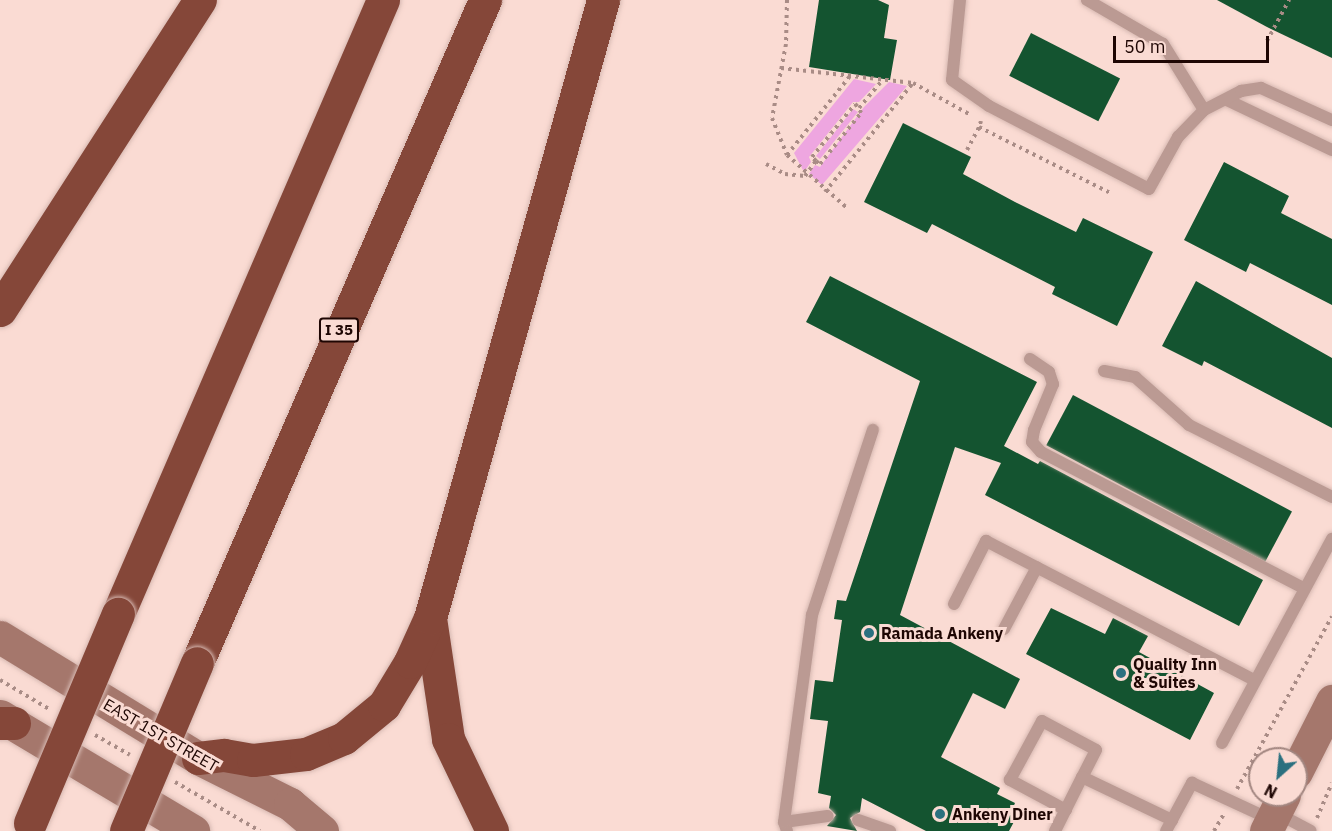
<!DOCTYPE html>
<html>
<head>
<meta charset="utf-8">
<style>
	body { margin:0 }
	#map { position:relative; width:1332px; height:831px; overflow:hidden; background:#fadbd3; font-family:"IBM Plex Sans",sans-serif }
	div>[style] { position:absolute }
	.green>* { inset:0; background:#eea6e0 }
	.building>* { inset:0; background:#145430; transform-origin:0 0 }
	.path>* { height:4px; margin-top:-2px; transform-origin:0; background:repeating-linear-gradient(90deg,#a98c86 0 3px,transparent 0 7.5px) }
	.roads { filter:drop-shadow(0 0 2px #d7b9b2) drop-shadow(0 0 2px #d7b9b2) }
	.service>* { height:12px; margin:-6px; padding:0 6px; transform-origin:6px; border-radius:6px; background:#bb9a93 }
	.secondary>* { height:33px; margin:-16.5px; padding:0 16.5px; transform-origin:16.5px; border-radius:16.5px; background:#a5776c }
	.motorway>* { height:33px; margin:-16.5px; padding:0 16.5px; transform-origin:16.5px; border-radius:16.5px; background:#854739 }
	.bridges { filter:drop-shadow(0 0 2px #d7b9b2) drop-shadow(0 0 2px #d7b9b2) }
	.motorway-bridge>* { height:33px; margin:-16.5px; padding:0 16.5px; transform-origin:16.5px; border-radius:16.5px; background:#854739 }
	.dots>* { width:16px; height:16px; translate:-50% -50%; box-sizing:border-box; border:3px solid #fadbd3; border-radius:50% }
	span { translate:-50% -50%; white-space:nowrap; text-align:center; line-height:1.15; -webkit-text-stroke:6px #fadbd3; paint-order:stroke }
	.shield-label span { padding:2px 4px; background:#fadbd3; border:2px solid; border-radius:4px; -webkit-text-stroke-width:0 }
	.shield-label { font-size:15px; color:#1e0603; font-weight:700 }
	.poi-label { font-size:16px; color:#1e0603; font-weight:700 }
	.left { translate:0 -50%; text-align:left }
	.street-label { font-size:16px; color:#1e0603 }
	.north { position:absolute; left:1248px; top:747px; width:60px; height:60px; box-sizing:border-box; background:#fadbd3; border:2px solid #a28680; border-radius:50%; rotate:207deg; font-size:16px; font-weight:700; line-height:24px; text-align:center; color:#1e0603 }
	.north::after { content:''; display:block; margin:auto; width:21px; height:27px; background:#2b707f; clip-path:polygon(50% 0,100% 100%,50% 72%,0 100%) }
	.scale { position:absolute; left:1113px; top:36px; width:156px; height:27px; box-sizing:border-box; border:3px solid #1e0603; border-top:0; padding-left:8px; font-size:18px; line-height:21px; white-space:nowrap; color:#1e0603; -webkit-text-stroke:4px #fadbd3; paint-order:stroke }
</style>
</head>
<body>
<div id="map">
	<div class="green">
		<div style="clip-path:polygon(854px 79px,876px 84px,859px 102px,853px 102px,809px 157px,811px 162px,804px 172px,794px 153px)"></div>
		<div style="clip-path:polygon(889px 82px,907px 86px,822px 185px,809px 174px,815px 165px,820px 167px,864px 107px)"></div>
		<div style="clip-path:polygon(853px 109px,858px 112px,820px 159px,816px 156px)"></div>
	</div>
	<div class="building">
		<div style="clip-path:polygon(819px 0,878px 0,889px 5px,884px 38px,897px 40px,890px 80px,809px 67px)"></div>
		<div style="clip-path:polygon(1217px 0,1332px 0,1332px 58px,1267px 27px)"></div>
		<div style="left:1031px;top:33px;width:100px;height:48px;rotate:27deg"></div>
		<div style="clip-path:polygon(903px 123px,971px 157px,963px 174px,1015px 202px,1076px 232px,1083px 218px,1153px 252px,1117px 326px,1052px 294px,1055px 287px,932px 224px,927px 233px,864px 202px)"></div>
		<div style="clip-path:polygon(1224px 162px,1289px 196px,1281px 213px,1332px 239px,1332px 305px,1250px 263px,1246px 272px,1184px 240px)"></div>
		<div style="clip-path:polygon(830px 276px,1037px 382px,1004px 446px,1038px 464px,1040px 461px,1263px 580px,1239px 626px,985px 495px,1001px 463px,955px 447px,900px 615px,1020px 679px,1005px 709px,973px 693px,941px 757px,1000px 788px,997px 794px,1015px 803px,1010px 815px,1016px 818px,1009px 831px,926px 831px,862px 798px,860px 812px,850px 818px,857px 831px,827px 826px,836px 815px,829px 808px,831px 796px,818px 793px,828px 721px,810px 719px,815px 680px,833px 682px,842px 620px,834px 619px,837px 600px,846px 601px,920px 381px,806px 322px)"></div>
		<div style="clip-path:polygon(1196px 281px,1332px 358px,1332px 428px,1204px 361px,1202px 366px,1162px 346px)"></div>
		<div style="left:1073px;top:395px;width:248px;height:57px;rotate:28deg"></div>
		<div style="clip-path:polygon(1051px 608px,1105px 634px,1113px 618px,1148px 636px,1139px 652px,1214px 693px,1190px 740px,1026px 654px)"></div>
	</div>
	<div class="path">
		<div style="left:787px;top:0;width:44px;rotate:91.3deg"></div>
		<div style="left:786px;top:44px;width:75px;rotate:100.7deg"></div>
		<div style="left:772px;top:118px;width:40px;rotate:68deg"></div>
		<div style="left:787px;top:155px;width:79px;rotate:41.4deg"></div>
		<div style="left:1267px;top:41px;width:47px;rotate:-61.8deg"></div>
		<div style="left:781px;top:68px;width:133px;rotate:6.5deg"></div>
		<div style="left:913px;top:83px;width:64px;rotate:29deg"></div>
		<div style="left:981px;top:121px;width:6px;rotate:108deg"></div>
		<div style="left:979px;top:127px;width:147px;rotate:26.7deg"></div>
		<div style="left:967px;top:150px;width:26px;rotate:-62deg"></div>
		<div style="left:787px;top:155px;width:101px;rotate:-51.4deg"></div>
		<div style="left:816px;top:161px;width:5px;rotate:37deg"></div>
		<div style="left:820px;top:164px;width:65px;rotate:-51.2deg"></div>
		<div style="left:861px;top:113px;width:5px;rotate:-112deg"></div>
		<div style="left:766px;top:164px;width:21px;rotate:28deg"></div>
		<div style="left:785px;top:174px;width:20px;rotate:6deg"></div>
		<div style="left:805px;top:176px;width:19px;rotate:-54deg"></div>
		<div style="left:816px;top:161px;width:6px;rotate:-135deg"></div>
		<div style="left:812px;top:157px;width:68px;rotate:-50.9deg"></div>
		<div style="left:855px;top:104px;width:6px;rotate:45deg"></div>
		<div style="left:859px;top:108px;width:35px;rotate:-50deg"></div>
		<div style="left:825px;top:192px;width:140px;rotate:-51.1deg"></div>
		<div style="left:0;top:680px;width:57px;rotate:30.6deg"></div>
		<div style="left:95px;top:735px;width:40px;rotate:29.7deg"></div>
		<div style="left:175px;top:782px;width:98px;rotate:30deg"></div>
		<div style="left:1237px;top:789px;width:197px;rotate:-61.2deg"></div>
		<div style="left:1317px;top:818px;width:38px;rotate:-67deg"></div>
		<div style="left:1214px;top:831px;width:20px;rotate:-60deg"></div>
	</div>
	<div class="roads">
		<div class="service">
			<div style="left:960px;top:0;width:80px;rotate:95.7deg"></div>
			<div style="left:952px;top:80px;width:45px;rotate:35.1deg"></div>
			<div style="left:989px;top:106px;width:180px;rotate:27.4deg"></div>
			<div style="left:1149px;top:189px;width:60px;rotate:-60.9deg"></div>
			<div style="left:1178px;top:137px;width:37px;rotate:-46deg"></div>
			<div style="left:1204px;top:110px;width:78px;rotate:-121.8deg"></div>
			<div style="left:1163px;top:44px;width:88px;rotate:-149.9deg"></div>
			<div style="left:1227px;top:100px;width:116px;rotate:25.5deg"></div>
			<div style="left:1204px;top:110px;width:42px;rotate:-27.2deg"></div>
			<div style="left:1241px;top:91px;width:20px;rotate:-9deg"></div>
			<div style="left:1261px;top:88px;width:78px;rotate:24.3deg"></div>
			<div style="left:1030px;top:359px;width:23px;rotate:34deg"></div>
			<div style="left:1049px;top:372px;width:13px;rotate:72deg"></div>
			<div style="left:1053px;top:384px;width:50px;rotate:112.4deg"></div>
			<div style="left:1034px;top:430px;width:12px;rotate:99deg"></div>
			<div style="left:1032px;top:442px;width:13px;rotate:48deg"></div>
			<div style="left:1041px;top:452px;width:295px;rotate:27.4deg"></div>
			<div style="left:1104px;top:371px;width:32px;rotate:11deg"></div>
			<div style="left:1135px;top:377px;width:72px;rotate:41.6deg"></div>
			<div style="left:1189px;top:425px;width:160px;rotate:26.7deg"></div>
			<div style="left:954px;top:604px;width:71px;rotate:-63.1deg"></div>
			<div style="left:986px;top:541px;width:302px;rotate:27.4deg"></div>
			<div style="left:1004px;top:629px;width:70px;rotate:-62deg"></div>
			<div style="left:1222px;top:743px;width:232px;rotate:-61.7deg"></div>
			<div style="left:1066px;top:810px;width:64px;rotate:-151.8deg"></div>
			<div style="left:1010px;top:780px;width:67px;rotate:-61.5deg"></div>
			<div style="left:1042px;top:721px;width:61px;rotate:28.2deg"></div>
			<div style="left:1096px;top:750px;width:30px;rotate:117deg"></div>
			<div style="left:1277px;top:813px;width:38px;rotate:28deg"></div>
			<div style="left:858px;top:820px;width:34px;rotate:19deg"></div>
			<div style="left:784px;top:822px;width:44px;rotate:-7.8deg"></div>
			<div style="left:787px;top:831px;width:9px;rotate:-108deg"></div>
			<div style="left:784px;top:822px;width:209px;rotate:-82.3deg"></div>
			<div style="left:812px;top:615px;width:195px;rotate:-71.8deg"></div>
			<div style="left:1055px;top:831px;width:60px;rotate:-63.4deg"></div>
			<div style="left:1082px;top:777px;width:100px;rotate:25.5deg"></div>
			<div style="left:1166px;top:831px;width:55px;rotate:-61.6deg"></div>
			<div style="left:1192px;top:783px;width:86px;rotate:24.8deg"></div>
		</div>
		<div class="secondary">
			<div style="left:0;top:637px;width:232px;rotate:31.4deg"></div>
			<div style="left:198px;top:758px;width:103px;rotate:26.6deg"></div>
			<div style="left:290px;top:804px;width:42px;rotate:40.2deg"></div>
			<div style="left:0;top:716px;width:225px;rotate:30.8deg"></div>
			<div style="left:1296px;top:772px;width:80px;rotate:-63.1deg"></div>
			<div style="left:1266px;top:831px;width:40px;rotate:-63.4deg"></div>
		</div>
		<div class="motorway">
			<div style="left:0;top:310px;width:369px;rotate:-57.2deg"></div>
			<div style="left:118px;top:614px;width:669px;rotate:-66.66deg"></div>
			<div style="left:430px;top:618px;width:122px;rotate:81.5deg"></div>
			<div style="left:448px;top:739px;width:102px;rotate:64.4deg"></div>
			<div style="left:197px;top:663px;width:723px;rotate:-66.52deg"></div>
			<div style="left:0;top:723px;width:14px"></div>
			<div style="left:198px;top:758px;width:26px;rotate:-7deg"></div>
			<div style="left:224px;top:755px;width:29px;rotate:10deg"></div>
			<div style="left:253px;top:760px;width:53px;rotate:-6.5deg"></div>
			<div style="left:306px;top:754px;width:41px;rotate:-22.8deg"></div>
			<div style="left:344px;top:738px;width:52px;rotate:-39.5deg"></div>
			<div style="left:384px;top:705px;width:50px;rotate:-58.8deg"></div>
			<div style="left:410px;top:662px;width:48px;rotate:-65.6deg"></div>
			<div style="left:430px;top:618px;width:642px;rotate:-74.36deg"></div>
		</div>
	</div>
	<div class="bridges">
		<div class="motorway-bridge">
			<div style="left:30px;top:823px;width:227px;rotate:-67.2deg"></div>
			<div style="left:126px;top:831px;width:182px;rotate:-67.1deg"></div>
		</div>
	</div>
	<div class="dots">
		<div style="left:869px;top:633px;background:#2b707f"></div>
		<div style="left:1121px;top:673px;background:#2b707f"></div>
		<div style="left:940px;top:814px;background:#2b707f"></div>
	</div>
	<div class="shield-label">
		<span style="left:339px;top:330px">I 35</span>
	</div>
	<div class="poi-label">
		<span class="left" style="left:881px;top:633px">Ramada Ankeny</span>
		<span class="left" style="left:1133px;top:673px">Quality Inn<br>&amp; Suites</span>
		<span class="left" style="left:952px;top:814px">Ankeny Diner</span>
	</div>
	<div class="street-label">
		<span style="left:161px;top:735px;rotate:30deg">EAST 1ST STREET</span>
	</div>
	<div class="north">N</div>
	<div class="scale">50 m</div>
</div>
</body>
</html>
